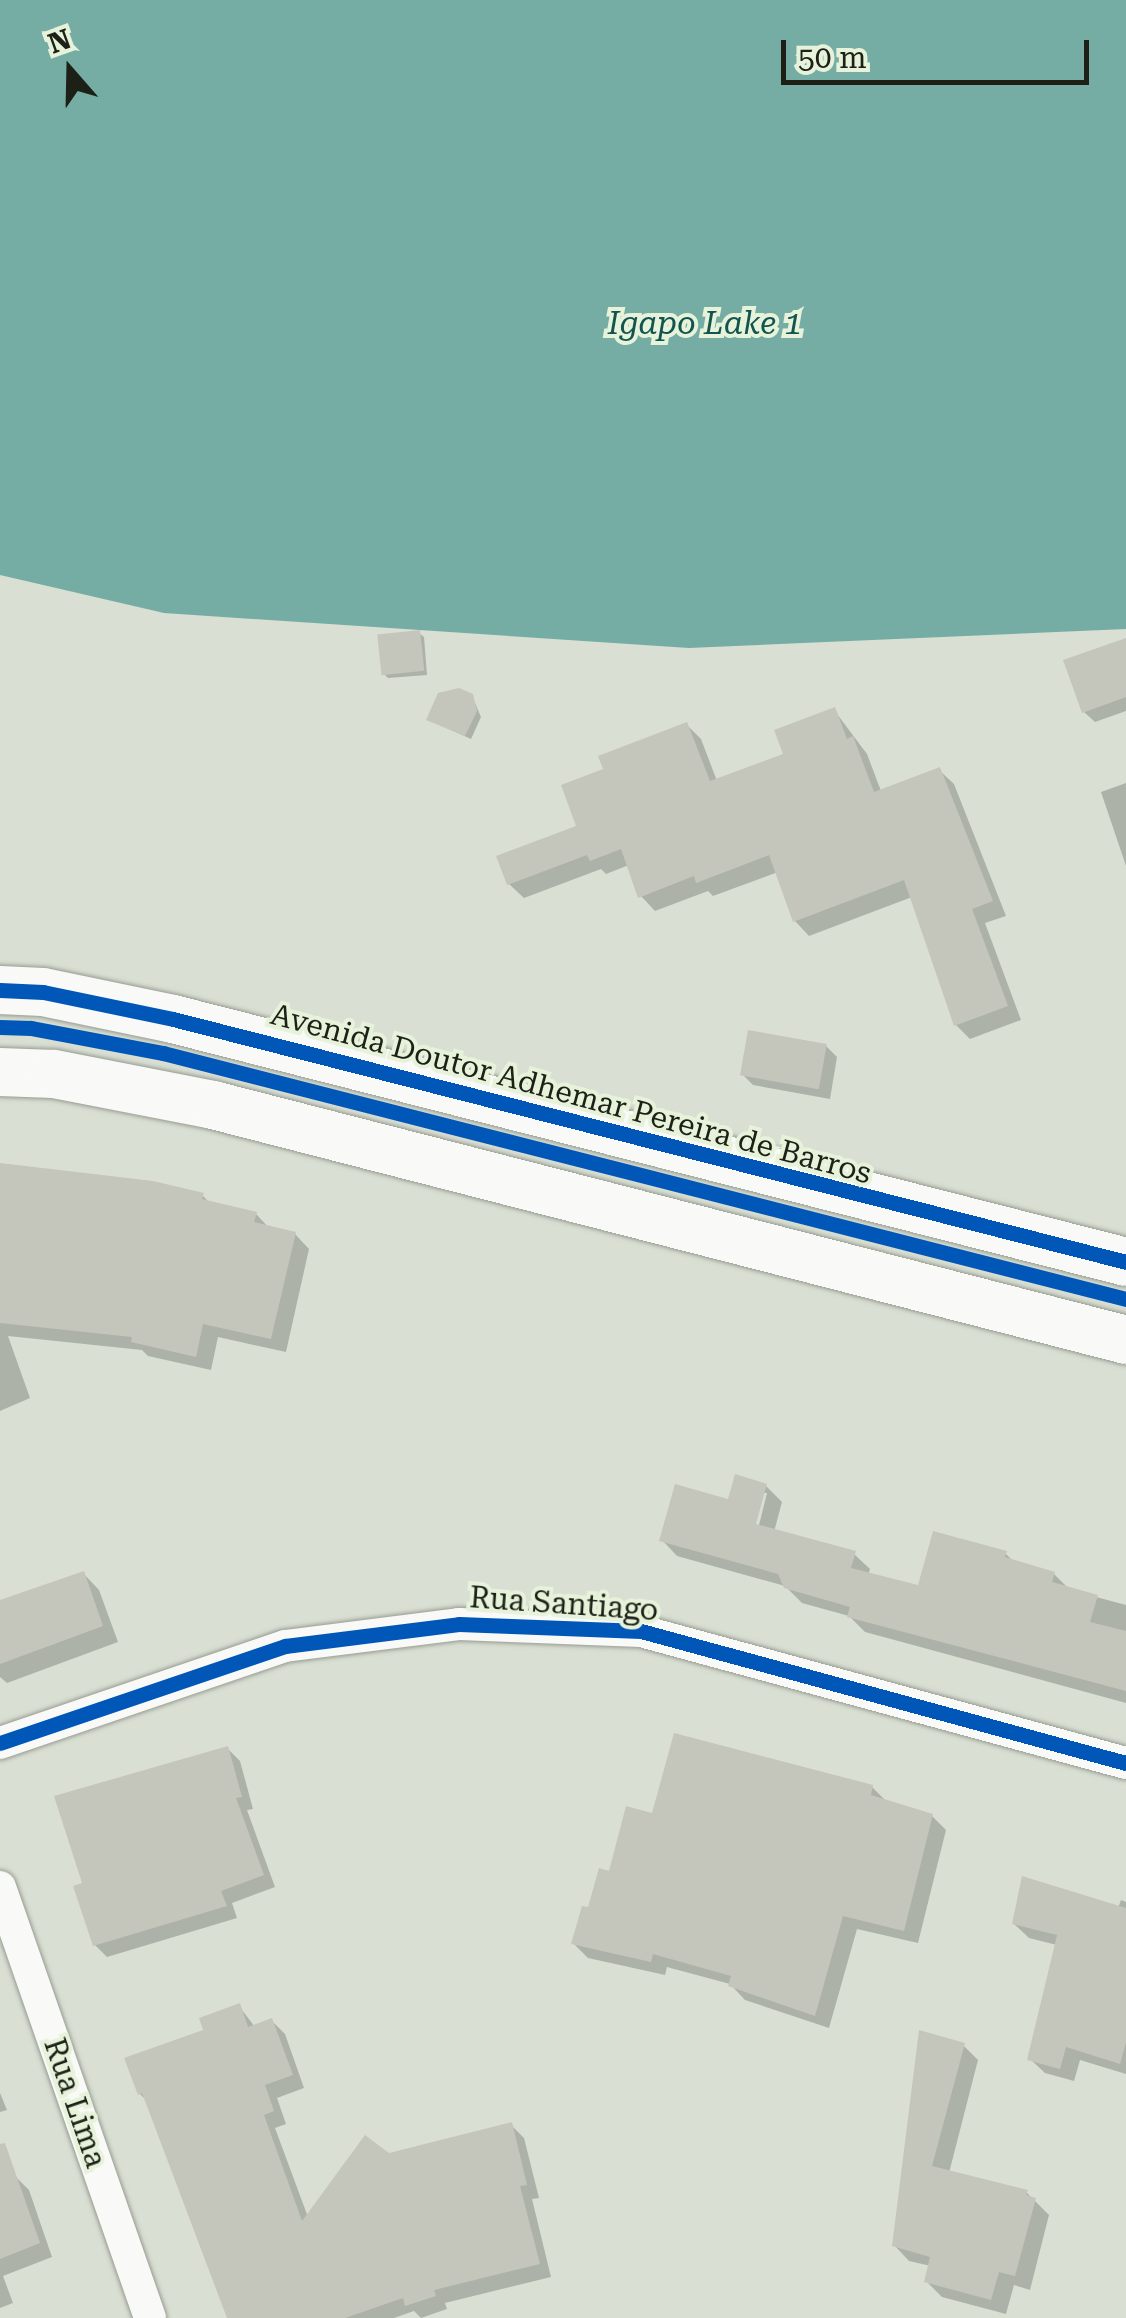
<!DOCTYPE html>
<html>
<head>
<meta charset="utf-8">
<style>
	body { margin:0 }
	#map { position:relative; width:1126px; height:2318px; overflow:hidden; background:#d9dfd3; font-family:"Roboto Serif",serif }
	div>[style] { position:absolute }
	.water>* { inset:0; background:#75ada4 }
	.shadow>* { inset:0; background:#0003 }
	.building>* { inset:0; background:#c4c6bc; transform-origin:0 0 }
	.roads { filter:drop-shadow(0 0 2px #979c92) drop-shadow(0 0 2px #979c92) }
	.street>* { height:32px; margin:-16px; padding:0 16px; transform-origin:16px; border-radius:16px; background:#f9faf8 }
	.secondary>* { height:48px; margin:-24px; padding:0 24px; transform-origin:24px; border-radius:24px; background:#f9faf8 }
	.cycleway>* { height:15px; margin:-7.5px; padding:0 7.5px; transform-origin:7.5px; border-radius:7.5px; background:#0057b8 }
	span { translate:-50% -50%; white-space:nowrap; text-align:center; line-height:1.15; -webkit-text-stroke:8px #e7f2da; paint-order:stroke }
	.street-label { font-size:30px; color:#1c2017 }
	.water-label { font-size:32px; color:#115450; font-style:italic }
	.north { position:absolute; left:20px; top:20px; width:100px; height:100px; -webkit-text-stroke:8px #e7f2da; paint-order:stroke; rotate:340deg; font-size:28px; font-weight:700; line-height:40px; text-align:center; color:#1c2017 }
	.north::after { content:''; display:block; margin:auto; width:35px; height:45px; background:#1c2017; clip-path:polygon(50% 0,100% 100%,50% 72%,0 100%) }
	.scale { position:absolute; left:781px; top:40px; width:308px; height:45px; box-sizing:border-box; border:5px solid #1c2017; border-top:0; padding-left:12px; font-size:30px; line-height:35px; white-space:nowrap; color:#1c2017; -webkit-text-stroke:8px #e7f2da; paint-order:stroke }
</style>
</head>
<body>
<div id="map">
	<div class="water">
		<div style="clip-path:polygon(0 0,1126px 0,1126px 629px,689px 648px,164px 613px,0 575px)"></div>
	</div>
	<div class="shadow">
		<div style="clip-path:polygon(419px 633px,424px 637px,427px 675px,388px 678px,383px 673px)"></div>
		<div style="clip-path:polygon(1126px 640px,1126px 711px,1095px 722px,1084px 712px)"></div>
		<div style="clip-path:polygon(472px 696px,481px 717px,471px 739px,429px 720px)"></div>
		<div style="clip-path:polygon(834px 710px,867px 754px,881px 791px,939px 770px,954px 784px,1006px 916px,985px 923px,1021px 1020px,970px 1039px,956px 1025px,912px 897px,809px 936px,795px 921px,778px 872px,713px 896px,708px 891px,655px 911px,641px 896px,629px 865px,606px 874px,601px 869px,524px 898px,509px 884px,579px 827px,606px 771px,687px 725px,701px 739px,717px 781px,786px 756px)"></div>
		<div style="clip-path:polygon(1126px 783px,1126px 866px,1101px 792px)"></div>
		<div style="clip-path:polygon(826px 1046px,837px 1057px,830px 1099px,753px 1085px,742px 1074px)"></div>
		<div style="clip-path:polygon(0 1165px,202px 1195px,211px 1204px,256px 1214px,270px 1229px,295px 1234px,309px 1249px,286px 1352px,218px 1337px,211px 1370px,148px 1356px,142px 1350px,8px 1336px,30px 1398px,0 1411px)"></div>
		<div style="clip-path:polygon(evenodd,766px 1486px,782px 1502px,774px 1532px,854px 1554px,870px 1569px,868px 1575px,919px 1588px,1005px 1553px,1014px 1562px,1054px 1574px,1070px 1590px,1126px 1605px,1126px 1703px,865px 1632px,849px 1616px,802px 1603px,785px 1586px,677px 1556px,662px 1540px,766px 1486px,762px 1493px,767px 1493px,756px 1537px,751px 1536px,762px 1493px)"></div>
		<div style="clip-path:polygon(83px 1573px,99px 1590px,118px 1642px,7px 1683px,0 1677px,0 1603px)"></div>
		<div style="clip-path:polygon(227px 1748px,240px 1761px,253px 1809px,247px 1810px,275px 1887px,232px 1903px,237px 1918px,107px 1957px,95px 1945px)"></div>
		<div style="clip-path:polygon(872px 1787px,887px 1802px,932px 1816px,946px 1830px,918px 1943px,857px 1929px,829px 2028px,745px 2000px,730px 1984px,667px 1967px,665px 1975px,588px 1958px,574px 1944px,611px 1874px,654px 1816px)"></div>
		<div style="clip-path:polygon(1121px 1900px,1126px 1902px,1126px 2074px,1080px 2060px,1074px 2081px,1045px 2073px,1030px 2059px,1057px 1945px,1029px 1938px,1014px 1924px,1118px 1908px)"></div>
		<div style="clip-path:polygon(239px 2006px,255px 2027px,272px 2021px,285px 2034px,304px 2088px,277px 2098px,286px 2124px,275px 2128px,308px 2217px,388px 2155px,511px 2125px,524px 2138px,539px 2198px,532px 2199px,551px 2277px,445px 2303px,447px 2309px,421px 2318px,414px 2311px,394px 2318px,229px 2318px,148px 2102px,140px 2094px)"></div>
		<div style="clip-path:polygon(963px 2045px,978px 2060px,949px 2173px,1026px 2192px,1049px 2215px,1030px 2290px,1014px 2285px,1006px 2314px,942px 2297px,927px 2282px,931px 2266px,909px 2261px,894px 2245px)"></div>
		<div style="clip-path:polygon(0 2093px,7px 2110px,0 2112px)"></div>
		<div style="clip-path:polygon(15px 2176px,29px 2190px,52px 2257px,3px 2276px,13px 2303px,0 2308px,0 2181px)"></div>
	</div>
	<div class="building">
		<div style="left:420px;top:630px;width:41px;height:43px;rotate:84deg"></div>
		<div style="clip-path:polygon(1126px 638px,1126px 697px,1082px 713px,1063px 660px)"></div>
		<div style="clip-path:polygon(459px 688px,473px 694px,477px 711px,465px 736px,426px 720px,438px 693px)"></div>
		<div style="clip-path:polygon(835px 707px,847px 739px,853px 736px,874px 792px,940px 767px,993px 901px,972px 909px,1008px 1006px,954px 1026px,904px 880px,793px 922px,769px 855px,696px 883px,694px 876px,638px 898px,621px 849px,590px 861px,587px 855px,507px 885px,496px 856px,576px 826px,561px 785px,603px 769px,598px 756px,687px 722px,710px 781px,783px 754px,774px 730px)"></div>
		<div style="left:748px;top:1030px;width:80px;height:46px;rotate:10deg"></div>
		<div style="clip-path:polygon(0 1163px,153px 1181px,204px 1193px,202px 1199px,257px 1212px,254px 1222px,296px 1232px,271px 1339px,203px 1324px,196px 1357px,131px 1342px,132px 1337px,0 1323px)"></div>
		<div style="clip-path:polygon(735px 1474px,767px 1484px,756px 1524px,856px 1551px,851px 1568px,918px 1585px,933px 1531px,1007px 1551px,1005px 1557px,1055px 1572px,1052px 1582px,1098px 1595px,1090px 1622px,1126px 1631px,1126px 1691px,847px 1617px,850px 1607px,784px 1588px,778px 1574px,659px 1541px,675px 1484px,728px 1499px)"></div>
		<div style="clip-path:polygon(84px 1571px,103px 1626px,0 1664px,0 1600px)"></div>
		<div style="clip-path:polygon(674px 1733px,873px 1785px,871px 1795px,933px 1814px,904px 1931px,843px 1916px,815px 2016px,728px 1986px,731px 1976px,653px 1954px,651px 1962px,571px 1944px,582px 1906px,588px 1907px,599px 1868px,609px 1871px,626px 1806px,652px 1813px)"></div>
		<div style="clip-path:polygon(228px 1746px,242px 1797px,236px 1798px,264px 1875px,221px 1891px,227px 1906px,93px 1946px,73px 1886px,82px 1883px,54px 1796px)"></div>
		<div style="clip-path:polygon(1022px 1876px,1126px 1908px,1126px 2042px,1120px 2064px,1066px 2047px,1060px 2069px,1027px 2060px,1057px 1935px,1012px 1924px)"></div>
		<div style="clip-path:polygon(240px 2003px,248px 2027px,272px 2018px,293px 2075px,265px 2085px,274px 2111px,264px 2115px,302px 2221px,365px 2135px,389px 2153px,512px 2122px,527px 2185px,520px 2186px,540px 2264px,434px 2290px,436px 2296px,405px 2306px,403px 2298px,345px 2318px,227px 2318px,142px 2093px,138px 2095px,124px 2058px,203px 2030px,199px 2018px)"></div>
		<div style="clip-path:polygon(919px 2030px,965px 2043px,932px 2166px,1028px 2190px,1026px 2195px,1036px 2198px,1015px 2276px,999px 2272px,991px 2300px,924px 2282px,930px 2257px,892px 2246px)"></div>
		<div style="clip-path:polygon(5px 2143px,40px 2243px,0 2259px,0 2144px)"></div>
	</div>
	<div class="roads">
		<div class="street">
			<div style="left:0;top:1743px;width:301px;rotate:-18.8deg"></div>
			<div style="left:285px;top:1646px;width:175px;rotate:-7.2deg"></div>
			<div style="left:459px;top:1624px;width:182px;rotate:2.2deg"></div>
			<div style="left:641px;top:1631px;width:503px;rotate:15.23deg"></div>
			<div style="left:0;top:1887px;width:456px;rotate:70.8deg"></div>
		</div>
		<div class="secondary">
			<div style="left:0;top:990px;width:43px;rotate:2.7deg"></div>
			<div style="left:43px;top:992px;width:133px;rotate:11.7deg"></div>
			<div style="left:173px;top:1019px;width:983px;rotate:14.3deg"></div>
			<div style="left:0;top:1072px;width:54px;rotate:2.1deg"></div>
			<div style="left:54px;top:1074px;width:162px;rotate:11deg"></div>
			<div style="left:213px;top:1105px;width:943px;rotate:14.43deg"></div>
		</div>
	</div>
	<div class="cycleway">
		<div style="left:0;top:990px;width:43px;rotate:2.7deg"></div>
		<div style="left:43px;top:992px;width:133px;rotate:11.7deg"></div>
		<div style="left:173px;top:1019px;width:983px;rotate:14.3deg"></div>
		<div style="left:0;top:1027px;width:31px;rotate:2deg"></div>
		<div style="left:31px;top:1028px;width:134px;rotate:10.7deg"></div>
		<div style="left:163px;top:1053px;width:994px;rotate:14.33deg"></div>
		<div style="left:0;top:1743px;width:301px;rotate:-18.8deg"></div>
		<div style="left:285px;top:1646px;width:175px;rotate:-7.2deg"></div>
		<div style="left:459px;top:1624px;width:182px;rotate:2.2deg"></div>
		<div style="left:641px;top:1631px;width:503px;rotate:15.23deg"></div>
	</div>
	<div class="street-label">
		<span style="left:571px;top:1094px;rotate:15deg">Avenida Doutor Adhemar Pereira de Barros</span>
		<span style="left:564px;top:1604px;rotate:4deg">Rua Santiago</span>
		<span style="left:75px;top:2103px;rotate:71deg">Rua Lima</span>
	</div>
	<div class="water-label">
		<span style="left:705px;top:323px">Igapo Lake 1</span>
	</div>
	<div class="north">N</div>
	<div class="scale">50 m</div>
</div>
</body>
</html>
